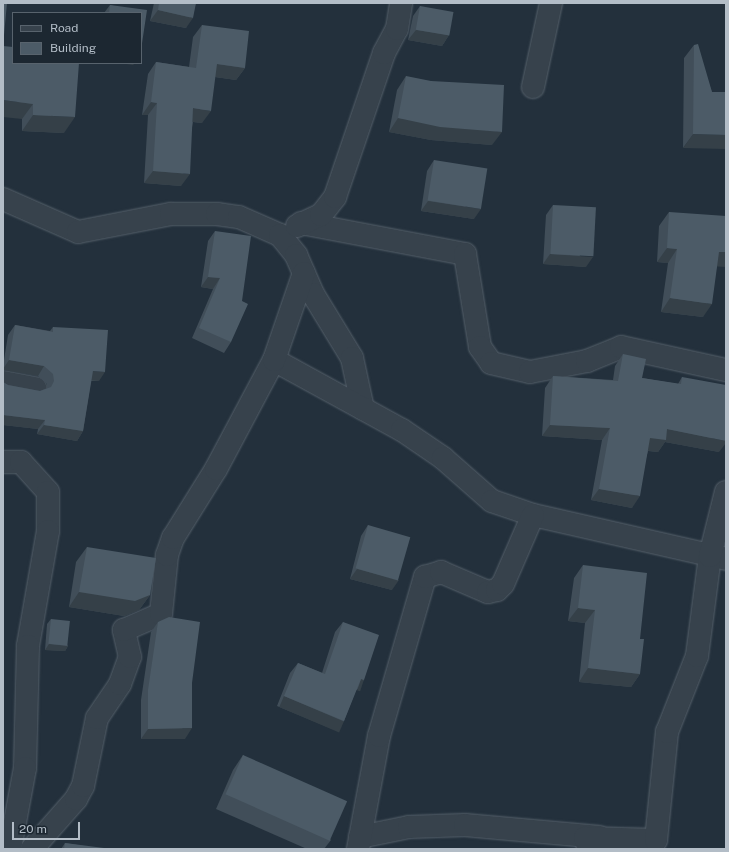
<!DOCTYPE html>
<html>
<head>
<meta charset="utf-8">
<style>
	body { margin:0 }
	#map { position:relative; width:729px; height:852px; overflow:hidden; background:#23303c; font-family:"Public Sans",sans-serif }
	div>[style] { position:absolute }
	.roads { filter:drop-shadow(0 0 1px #55606a) drop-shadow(0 0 1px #55606a) }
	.street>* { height:22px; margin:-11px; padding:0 11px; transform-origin:11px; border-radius:11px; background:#37424c }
	.wall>* { inset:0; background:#414e59 }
	.shaded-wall>* { inset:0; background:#354048; transform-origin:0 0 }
	.building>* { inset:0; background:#4c5b67; transform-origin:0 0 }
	span { translate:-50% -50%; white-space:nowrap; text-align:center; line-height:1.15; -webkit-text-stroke:4px #1c2731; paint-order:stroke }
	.frame { position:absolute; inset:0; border:4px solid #b3bdc7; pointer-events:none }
	.legend { position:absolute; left:12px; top:12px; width:130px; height:52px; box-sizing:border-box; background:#1c2731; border:1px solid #58636d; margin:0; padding:5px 7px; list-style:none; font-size:12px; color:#b3bdc7 }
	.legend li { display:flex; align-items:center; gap:8px; height:20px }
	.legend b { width:20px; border:1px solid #58636d }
	.scale { position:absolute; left:12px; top:822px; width:68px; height:18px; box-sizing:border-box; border:2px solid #b3bdc7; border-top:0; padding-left:5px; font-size:12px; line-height:14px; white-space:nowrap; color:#b3bdc7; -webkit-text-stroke:3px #1c2731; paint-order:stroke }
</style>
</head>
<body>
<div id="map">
	<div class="roads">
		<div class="street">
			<div style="left:533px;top:87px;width:86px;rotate:-77.9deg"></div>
			<div style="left:3px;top:199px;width:82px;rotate:23.7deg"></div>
			<div style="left:78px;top:232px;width:95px;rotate:-11deg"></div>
			<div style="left:171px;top:214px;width:46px"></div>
			<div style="left:217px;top:214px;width:22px;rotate:8deg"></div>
			<div style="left:239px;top:217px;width:45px;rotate:23.7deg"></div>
			<div style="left:280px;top:235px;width:26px;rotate:51deg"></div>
			<div style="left:296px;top:255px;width:43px;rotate:66.4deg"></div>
			<div style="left:313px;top:294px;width:75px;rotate:58.6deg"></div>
			<div style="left:352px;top:358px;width:52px;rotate:77.8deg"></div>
			<div style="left:301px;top:223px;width:167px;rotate:10.7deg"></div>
			<div style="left:465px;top:254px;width:94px;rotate:80.8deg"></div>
			<div style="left:480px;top:347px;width:19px;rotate:55deg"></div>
			<div style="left:491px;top:363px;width:40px;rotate:13deg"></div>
			<div style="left:530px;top:372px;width:58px;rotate:-10.9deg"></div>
			<div style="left:587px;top:361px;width:37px;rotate:-22deg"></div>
			<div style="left:621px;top:347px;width:107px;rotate:12.4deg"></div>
			<div style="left:297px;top:226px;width:26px;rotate:-25deg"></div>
			<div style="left:321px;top:215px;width:23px;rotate:-52deg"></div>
			<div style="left:335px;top:197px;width:152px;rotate:-71.2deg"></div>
			<div style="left:384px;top:53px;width:27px;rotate:-62deg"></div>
			<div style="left:397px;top:29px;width:26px;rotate:-81deg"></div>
			<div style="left:274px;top:360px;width:146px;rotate:28.7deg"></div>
			<div style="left:402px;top:430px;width:50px;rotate:34.3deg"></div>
			<div style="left:443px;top:458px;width:65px;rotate:41.3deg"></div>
			<div style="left:492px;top:501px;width:43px;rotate:18.9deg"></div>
			<div style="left:533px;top:515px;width:198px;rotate:12.8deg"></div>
			<div style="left:3px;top:382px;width:33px;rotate:11deg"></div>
			<div style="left:3px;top:462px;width:18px"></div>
			<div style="left:21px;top:462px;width:40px;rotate:48deg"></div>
			<div style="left:48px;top:492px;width:39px;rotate:90deg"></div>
			<div style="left:48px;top:531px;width:117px;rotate:99.9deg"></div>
			<div style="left:28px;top:646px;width:122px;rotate:91.4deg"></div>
			<div style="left:25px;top:768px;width:82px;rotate:100.5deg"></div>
			<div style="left:360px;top:837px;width:50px;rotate:-11.5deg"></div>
			<div style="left:409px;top:827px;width:56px;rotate:-2deg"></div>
			<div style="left:465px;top:825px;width:135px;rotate:5.1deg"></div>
			<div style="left:32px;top:849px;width:67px;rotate:-48.7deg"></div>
			<div style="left:76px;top:799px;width:15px;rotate:-62deg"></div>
			<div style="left:83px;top:786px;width:69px;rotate:-78.4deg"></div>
			<div style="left:97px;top:718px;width:41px;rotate:-55.9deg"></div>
			<div style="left:120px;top:684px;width:29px;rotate:-70deg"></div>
			<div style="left:130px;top:657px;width:28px;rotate:-103deg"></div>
			<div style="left:124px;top:630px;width:40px;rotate:-23.4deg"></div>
			<div style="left:161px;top:614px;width:59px;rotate:-84.2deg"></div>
			<div style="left:167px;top:555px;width:18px;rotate:-71deg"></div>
			<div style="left:173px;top:538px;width:81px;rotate:-58.1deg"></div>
			<div style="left:216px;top:469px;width:123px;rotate:-62deg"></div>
			<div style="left:274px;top:360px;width:92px;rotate:-71deg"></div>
			<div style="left:358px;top:849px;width:115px;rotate:-79.5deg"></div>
			<div style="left:379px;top:736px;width:166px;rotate:-73.9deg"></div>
			<div style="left:425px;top:577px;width:17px;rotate:-17deg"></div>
			<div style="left:441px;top:572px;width:51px;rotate:23.1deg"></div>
			<div style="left:488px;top:592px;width:9px;rotate:-13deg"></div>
			<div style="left:497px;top:590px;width:8px;rotate:-45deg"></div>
			<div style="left:503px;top:584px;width:75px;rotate:-66.5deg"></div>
			<div style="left:589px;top:849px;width:12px;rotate:-110deg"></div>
			<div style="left:585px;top:838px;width:71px;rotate:1.6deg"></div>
			<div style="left:656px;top:840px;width:109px;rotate:-84.2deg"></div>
			<div style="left:667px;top:732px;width:82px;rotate:-68.5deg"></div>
			<div style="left:697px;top:656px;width:101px;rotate:-82.6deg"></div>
			<div style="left:710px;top:556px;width:66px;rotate:-76deg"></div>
		</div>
	</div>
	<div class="wall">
		<div style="clip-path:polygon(154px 3px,196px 3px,186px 28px,150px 21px)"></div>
		<div style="clip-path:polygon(110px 5px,141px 13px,104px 13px)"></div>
		<div style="clip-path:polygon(420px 6px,449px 35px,442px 46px,408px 40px,413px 16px)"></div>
		<div style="clip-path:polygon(202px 25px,245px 68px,236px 80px,215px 77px,202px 123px,193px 122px,181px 186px,144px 183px,148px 115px,142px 115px,148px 74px,156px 62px,189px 67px,193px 37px)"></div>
		<div style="clip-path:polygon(694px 45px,712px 92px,726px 92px,683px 148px,684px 58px)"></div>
		<div style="clip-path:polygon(3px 46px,13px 63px,64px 133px,22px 131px,22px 119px)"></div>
		<div style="clip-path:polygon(406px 76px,492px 145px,431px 140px,389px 132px,397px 90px)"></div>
		<div style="clip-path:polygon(434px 160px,474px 219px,421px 211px,427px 171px)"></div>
		<div style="clip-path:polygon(553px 205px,586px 267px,543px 264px,546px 215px)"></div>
		<div style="clip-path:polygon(669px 212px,717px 266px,703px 317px,661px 312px,668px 263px,657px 262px,659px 226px)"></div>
		<div style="clip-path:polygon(215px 231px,231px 342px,224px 353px,192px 338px,213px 289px,201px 287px,208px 241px)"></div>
		<div style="clip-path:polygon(15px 325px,50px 331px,53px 327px,99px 381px,91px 381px,83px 431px,77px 441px,37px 434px,38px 429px,3px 425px,3px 382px,8px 385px,40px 391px,47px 388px,47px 384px,38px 376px,3px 370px,3px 366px,8px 335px)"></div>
		<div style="clip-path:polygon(623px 354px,642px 378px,678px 384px,682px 377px,719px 452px,665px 442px,658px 452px,648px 451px,632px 508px,591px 500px,602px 440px,542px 436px,545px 388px,553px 376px,613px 380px,615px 366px)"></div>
		<div style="clip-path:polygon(368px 525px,392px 590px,350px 579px,361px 536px)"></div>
		<div style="clip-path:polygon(87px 547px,150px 595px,139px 610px,124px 616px,69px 607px,76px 562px)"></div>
		<div style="clip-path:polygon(583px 565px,640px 639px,640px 674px,631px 687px,579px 682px,585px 623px,568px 621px,574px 578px)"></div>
		<div style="clip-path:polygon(51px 619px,68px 646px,65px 651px,45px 650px,47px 624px)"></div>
		<div style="clip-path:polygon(158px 622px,185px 739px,141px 739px,141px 700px,151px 632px)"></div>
		<div style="clip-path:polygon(343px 622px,364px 680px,357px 690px,356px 690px,344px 721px,337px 731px,277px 706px,290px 673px,298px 663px,322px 673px,335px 632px)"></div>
		<div style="clip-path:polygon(243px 755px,331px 840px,324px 849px,307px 849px,216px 809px,233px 770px)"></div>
		<div style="clip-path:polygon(65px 843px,103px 849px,61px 849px)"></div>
	</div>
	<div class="shaded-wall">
		<div style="clip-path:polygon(158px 10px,193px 18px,186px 28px,150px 21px)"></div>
		<div style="clip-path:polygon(416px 30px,449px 35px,442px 46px,408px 40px)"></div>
		<div style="clip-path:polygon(120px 63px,135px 63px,133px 65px)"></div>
		<div style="clip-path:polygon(217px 64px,245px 68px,236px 80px,208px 76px)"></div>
		<div style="clip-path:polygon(3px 100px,33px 104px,22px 119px,3px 117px)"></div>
		<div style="clip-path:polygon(151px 102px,157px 103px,148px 115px,142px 115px)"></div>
		<div style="clip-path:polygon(193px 108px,211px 111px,202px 123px,185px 121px)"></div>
		<div style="clip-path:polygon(33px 115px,75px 117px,64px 133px,22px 131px)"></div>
		<div style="clip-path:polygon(398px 118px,502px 132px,492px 145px,431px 140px,389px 132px)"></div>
		<div style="clip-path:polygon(693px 134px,726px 135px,726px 149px,683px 148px)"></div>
		<div style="clip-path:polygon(153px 171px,190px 174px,181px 186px,144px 183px)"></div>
		<div style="clip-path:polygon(428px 201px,481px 209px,474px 219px,421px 211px)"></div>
		<div style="clip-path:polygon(667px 248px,677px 249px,668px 263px,657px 262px)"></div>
		<div style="clip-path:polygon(719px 252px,726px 252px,726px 267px,709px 266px)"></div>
		<div style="clip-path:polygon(550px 254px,593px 257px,586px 267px,543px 264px)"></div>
		<div style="clip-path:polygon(208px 277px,220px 278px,213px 289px,201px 287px)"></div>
		<div style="clip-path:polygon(670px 298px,712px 304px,703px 317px,661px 312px)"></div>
		<div style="clip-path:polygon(9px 360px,44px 366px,38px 376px,3px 370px,3px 369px)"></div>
		<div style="clip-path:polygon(93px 371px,105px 372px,99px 381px,86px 380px)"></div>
		<div style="clip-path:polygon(3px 415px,45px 420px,38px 429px,3px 425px)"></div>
		<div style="clip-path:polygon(44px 425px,83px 431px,77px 441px,37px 434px)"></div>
		<div style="clip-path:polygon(550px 425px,610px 428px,602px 440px,542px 436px)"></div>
		<div style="clip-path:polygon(667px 429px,726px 441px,726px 443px,719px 452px,665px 442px,658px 452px,642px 450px,650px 438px)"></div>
		<div style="clip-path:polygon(599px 489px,640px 496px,632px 508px,591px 500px)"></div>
		<div style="clip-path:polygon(357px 569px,399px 580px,392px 590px,350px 579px)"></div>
		<div style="clip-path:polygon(79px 592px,150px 595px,139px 610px,124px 616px,69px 607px)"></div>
		<div style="clip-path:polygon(578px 608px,595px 610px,585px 623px,568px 621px)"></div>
		<div style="clip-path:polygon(49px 644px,68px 646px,65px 651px,45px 650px)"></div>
		<div style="clip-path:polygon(588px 668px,640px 674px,631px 687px,579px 682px)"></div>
		<div style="left:361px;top:679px;width:3px;height:12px;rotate:18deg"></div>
		<div style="left:284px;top:696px;width:65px;height:12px;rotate:23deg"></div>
		<div style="clip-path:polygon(192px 728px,185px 739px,141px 739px,148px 729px)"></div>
	</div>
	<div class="building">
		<div style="clip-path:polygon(3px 3px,7px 3px,3px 46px,13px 47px,13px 63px,79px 63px,75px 117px,33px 115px,33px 104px,3px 100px)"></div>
		<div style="clip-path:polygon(159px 3px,196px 3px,193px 18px,158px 10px)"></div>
		<div style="clip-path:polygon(110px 5px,147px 10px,141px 50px,141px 13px,109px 13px)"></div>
		<div style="left:420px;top:6px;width:34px;height:24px;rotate:10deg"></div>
		<div style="clip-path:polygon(202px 25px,249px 31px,245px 68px,217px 64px,211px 111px,193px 108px,190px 174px,153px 171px,157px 103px,151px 102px,156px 62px,196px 68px)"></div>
		<div style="clip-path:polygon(698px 44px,712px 92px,726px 92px,726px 135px,693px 134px,694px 45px)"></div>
		<div style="clip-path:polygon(406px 76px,431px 81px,504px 85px,502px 132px,440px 127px,398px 118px)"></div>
		<div style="left:434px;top:160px;width:54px;height:41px;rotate:9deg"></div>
		<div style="left:553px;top:205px;width:43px;height:49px;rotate:3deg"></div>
		<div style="clip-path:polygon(669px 212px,726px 216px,726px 252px,719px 252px,712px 304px,670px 298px,677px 249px,667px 248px)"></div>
		<div style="clip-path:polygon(215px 231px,251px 236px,242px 301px,248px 304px,231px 342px,199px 328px,220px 278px,208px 277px)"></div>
		<div style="clip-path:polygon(15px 325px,53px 332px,53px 327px,108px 330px,105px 372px,93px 371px,83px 431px,44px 425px,45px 420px,3px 415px,3px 382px,8px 385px,40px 391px,51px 387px,54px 381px,53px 374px,44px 366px,9px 360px)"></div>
		<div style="clip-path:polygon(623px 354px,646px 359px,642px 378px,681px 384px,682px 377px,726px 385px,726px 441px,667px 429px,666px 440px,650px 438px,640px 496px,599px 489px,610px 428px,550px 425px,553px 376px,618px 381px)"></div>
		<div style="left:368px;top:525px;width:44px;height:45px;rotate:16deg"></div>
		<div style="clip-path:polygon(87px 547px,156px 558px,150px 595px,135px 601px,79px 592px)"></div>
		<div style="clip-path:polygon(583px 565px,647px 573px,640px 639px,644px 639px,640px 674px,588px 668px,595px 610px,578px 608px)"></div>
		<div style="clip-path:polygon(169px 617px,200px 622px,192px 683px,192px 728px,148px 729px,148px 690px,158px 622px)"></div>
		<div style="left:51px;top:619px;width:19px;height:25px;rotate:6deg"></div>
		<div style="clip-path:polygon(343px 622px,379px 635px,364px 680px,361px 679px,344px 721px,284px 696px,298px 663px,325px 674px)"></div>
		<div style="left:243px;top:755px;width:114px;height:43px;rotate:24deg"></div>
		<div style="clip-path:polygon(65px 843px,104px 848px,103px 849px,64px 849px)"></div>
	</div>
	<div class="frame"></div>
	<ul class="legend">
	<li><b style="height:5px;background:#37424c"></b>Road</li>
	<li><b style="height:11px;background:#4c5b67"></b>Building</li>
	</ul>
	<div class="scale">20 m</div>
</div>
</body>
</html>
